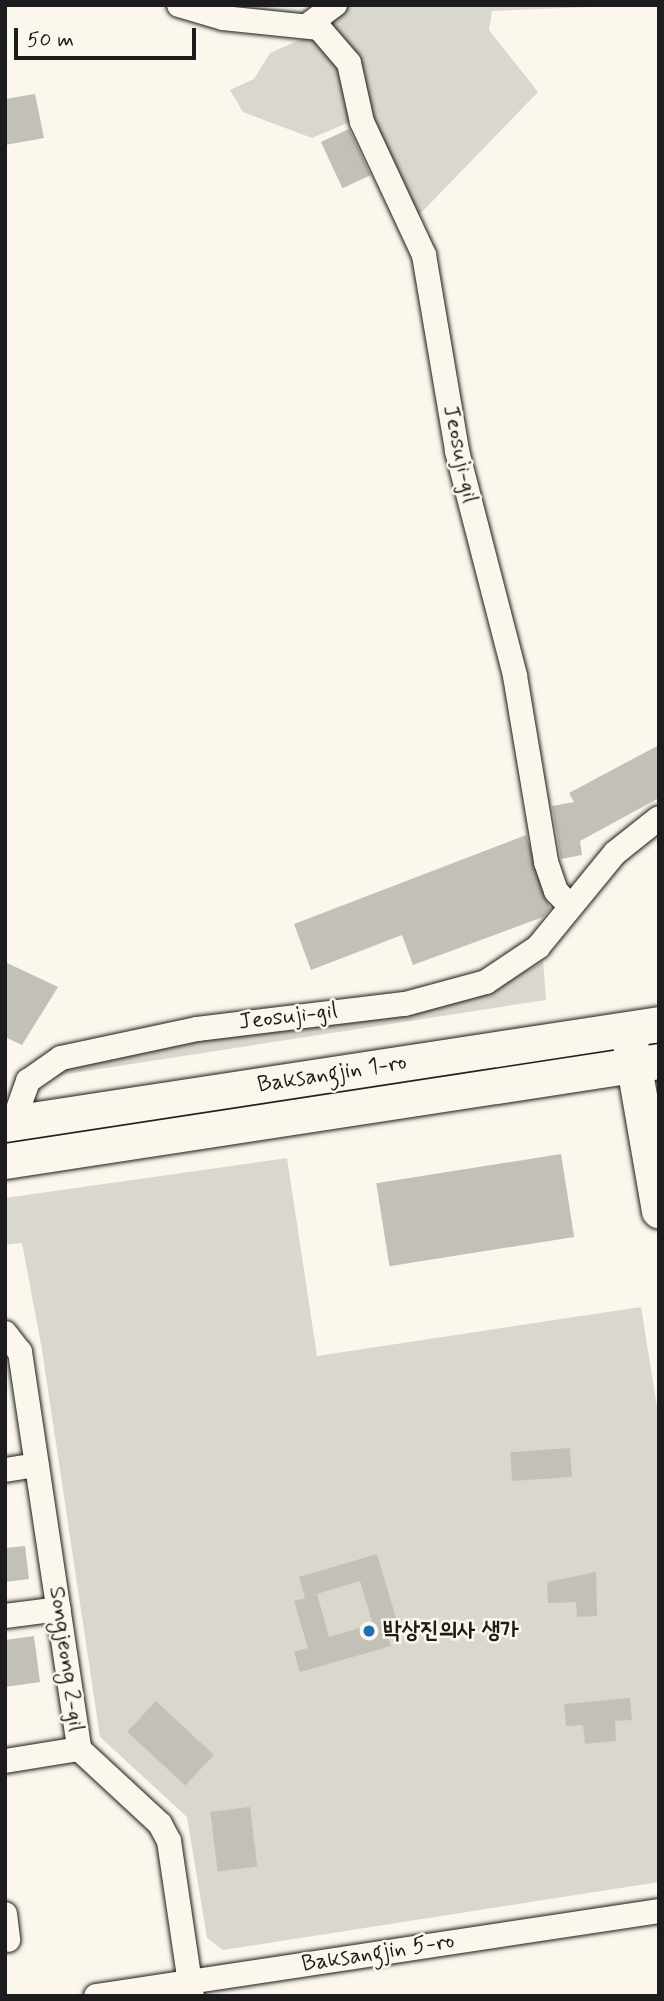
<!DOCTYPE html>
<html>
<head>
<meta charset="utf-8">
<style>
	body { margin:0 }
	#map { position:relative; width:664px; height:2001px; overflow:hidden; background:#fbf7ec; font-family:Mynerve,"Poor Story",sans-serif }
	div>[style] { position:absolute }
	.green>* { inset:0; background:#dad7ce }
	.building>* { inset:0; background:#c3c0b8; transform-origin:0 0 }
	.roads { filter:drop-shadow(0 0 2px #1c1c1c) drop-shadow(0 0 2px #1c1c1c) }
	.street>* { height:24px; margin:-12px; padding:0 12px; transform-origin:12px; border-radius:12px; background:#fbf7ec }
	.secondary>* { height:35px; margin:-17.5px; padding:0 17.5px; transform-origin:17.5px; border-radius:17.5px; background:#fbf7ec }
	.dots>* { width:19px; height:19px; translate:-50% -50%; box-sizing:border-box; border:4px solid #fbf7ec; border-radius:50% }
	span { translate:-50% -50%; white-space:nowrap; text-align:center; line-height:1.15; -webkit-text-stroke:5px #fbf7ec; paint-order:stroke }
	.street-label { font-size:23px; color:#1c1c1c }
	.poi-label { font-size:23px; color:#1c1c1c; font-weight:700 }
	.left { translate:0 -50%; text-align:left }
	.frame { position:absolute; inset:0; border:7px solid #1c1c1c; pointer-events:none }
	.scale { position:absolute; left:14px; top:28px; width:182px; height:32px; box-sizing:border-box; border:4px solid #1c1c1c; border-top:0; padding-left:9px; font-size:21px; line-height:24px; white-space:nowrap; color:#1c1c1c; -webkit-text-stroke:5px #fbf7ec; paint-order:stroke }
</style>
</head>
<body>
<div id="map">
	<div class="green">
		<div style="clip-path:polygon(345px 5px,641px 5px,492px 11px,489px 30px,538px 92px,416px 218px,326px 18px)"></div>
		<div style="clip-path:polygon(313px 34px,337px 55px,354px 120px,312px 138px,243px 112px,230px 90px,254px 79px,270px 53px)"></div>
		<div style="clip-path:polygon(543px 961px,546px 1000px,54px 1076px,95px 1057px,490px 992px)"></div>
		<div style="clip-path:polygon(287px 1158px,317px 1356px,641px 1307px,659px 1419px,659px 1882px,223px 1950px,207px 1938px,187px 1817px,100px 1737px,42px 1350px,22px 1243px,5px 1245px,5px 1198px)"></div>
	</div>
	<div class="building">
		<div style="clip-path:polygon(35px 94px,44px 138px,5px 145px,5px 99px)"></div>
		<div style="left:349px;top:129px;width:51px;height:31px;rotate:65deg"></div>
		<div style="clip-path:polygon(659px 745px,659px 798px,580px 841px,582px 855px,561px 859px,552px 806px,574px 802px,569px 793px)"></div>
		<div style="clip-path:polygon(526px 835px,550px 909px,543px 917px,413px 965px,402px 935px,311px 970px,294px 924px)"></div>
		<div style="clip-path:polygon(5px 962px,58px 987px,22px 1045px,5px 1037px)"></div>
		<div style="left:561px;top:1154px;width:84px;height:187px;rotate:81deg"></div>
		<div style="left:570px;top:1448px;width:29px;height:60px;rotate:86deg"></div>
		<div style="clip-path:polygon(25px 1546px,29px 1579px,5px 1582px,5px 1548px)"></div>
		<div style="clip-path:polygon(evenodd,377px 1554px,396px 1618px,383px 1621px,391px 1646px,300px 1672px,294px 1652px,308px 1648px,294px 1601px,305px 1598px,299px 1577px,377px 1554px,360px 1581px,373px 1624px,329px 1637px,317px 1594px,360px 1581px)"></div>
		<div style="clip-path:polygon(596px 1572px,597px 1616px,577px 1617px,576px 1602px,548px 1603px,547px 1582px)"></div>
		<div style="clip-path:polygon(34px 1636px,40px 1682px,5px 1687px,5px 1640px)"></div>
		<div style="clip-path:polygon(630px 1698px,632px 1720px,615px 1721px,616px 1741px,585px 1744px,583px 1725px,566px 1726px,564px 1704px)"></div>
		<div style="left:156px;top:1701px;width:79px;height:42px;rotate:43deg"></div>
		<div style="left:250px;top:1807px;width:60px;height:40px;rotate:83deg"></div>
	</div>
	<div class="roads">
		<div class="street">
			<div style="left:179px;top:5px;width:46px;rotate:16.5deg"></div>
			<div style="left:223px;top:18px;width:97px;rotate:5.9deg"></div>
			<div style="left:319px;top:28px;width:46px;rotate:49.4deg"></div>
			<div style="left:349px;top:63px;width:60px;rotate:77.6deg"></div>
			<div style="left:362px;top:122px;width:147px;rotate:65deg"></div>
			<div style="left:424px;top:255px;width:199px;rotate:80.4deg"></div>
			<div style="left:457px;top:451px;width:232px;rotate:75.5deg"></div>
			<div style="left:515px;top:676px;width:189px;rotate:80.5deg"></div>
			<div style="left:546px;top:862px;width:31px;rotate:71deg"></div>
			<div style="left:556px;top:891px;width:21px;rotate:47deg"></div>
			<div style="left:308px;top:25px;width:34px;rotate:-37deg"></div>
			<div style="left:13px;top:1123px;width:45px;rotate:-70.3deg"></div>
			<div style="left:28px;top:1081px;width:40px;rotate:-34.9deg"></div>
			<div style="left:61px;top:1058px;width:139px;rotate:-12deg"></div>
			<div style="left:197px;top:1029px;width:209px;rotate:-6.9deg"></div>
			<div style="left:405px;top:1004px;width:84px;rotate:-15.2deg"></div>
			<div style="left:486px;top:982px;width:63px;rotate:-33.9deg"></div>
			<div style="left:538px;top:947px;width:122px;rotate:-50.7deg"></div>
			<div style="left:615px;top:853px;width:56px;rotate:-38.5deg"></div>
			<div style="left:5px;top:1333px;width:24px;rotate:52deg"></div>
			<div style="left:20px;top:1352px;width:401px;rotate:81.5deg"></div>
			<div style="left:79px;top:1749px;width:110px;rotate:42.8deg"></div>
			<div style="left:160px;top:1824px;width:19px;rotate:62deg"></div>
			<div style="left:169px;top:1841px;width:157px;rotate:81.6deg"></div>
			<div style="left:5px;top:1470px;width:32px;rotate:-9deg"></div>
			<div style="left:5px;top:1616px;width:54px;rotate:-7.4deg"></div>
			<div style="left:5px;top:1761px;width:75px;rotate:-9.2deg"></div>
			<div style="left:5px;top:1914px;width:26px;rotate:83deg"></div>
			<div style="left:96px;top:1996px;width:569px;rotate:-8.59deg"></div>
		</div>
		<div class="secondary">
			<div style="left:630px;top:1043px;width:170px;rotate:80.2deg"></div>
			<div style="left:5px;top:1124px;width:662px;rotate:-8.69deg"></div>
			<div style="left:5px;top:1161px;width:662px;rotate:-8.69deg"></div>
		</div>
	</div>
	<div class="dots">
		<div style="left:369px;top:1631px;background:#1f6fb2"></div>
	</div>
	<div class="street-label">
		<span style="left:460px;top:454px;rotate:78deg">Jeosuji-gil</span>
		<span style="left:288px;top:1017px;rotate:-7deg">Jeosuji-gil</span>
		<span style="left:332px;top:1074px;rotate:-9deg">Baksangjin 1-ro</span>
		<span style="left:66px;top:1659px;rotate:82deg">Songjeong 2-gil</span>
		<span style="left:378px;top:1953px;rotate:-9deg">Baksangjin 5-ro</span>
	</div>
	<div class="poi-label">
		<span class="left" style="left:383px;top:1631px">박상진의사 생가</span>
	</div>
	<div class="frame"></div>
	<div class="scale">50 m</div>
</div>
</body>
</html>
